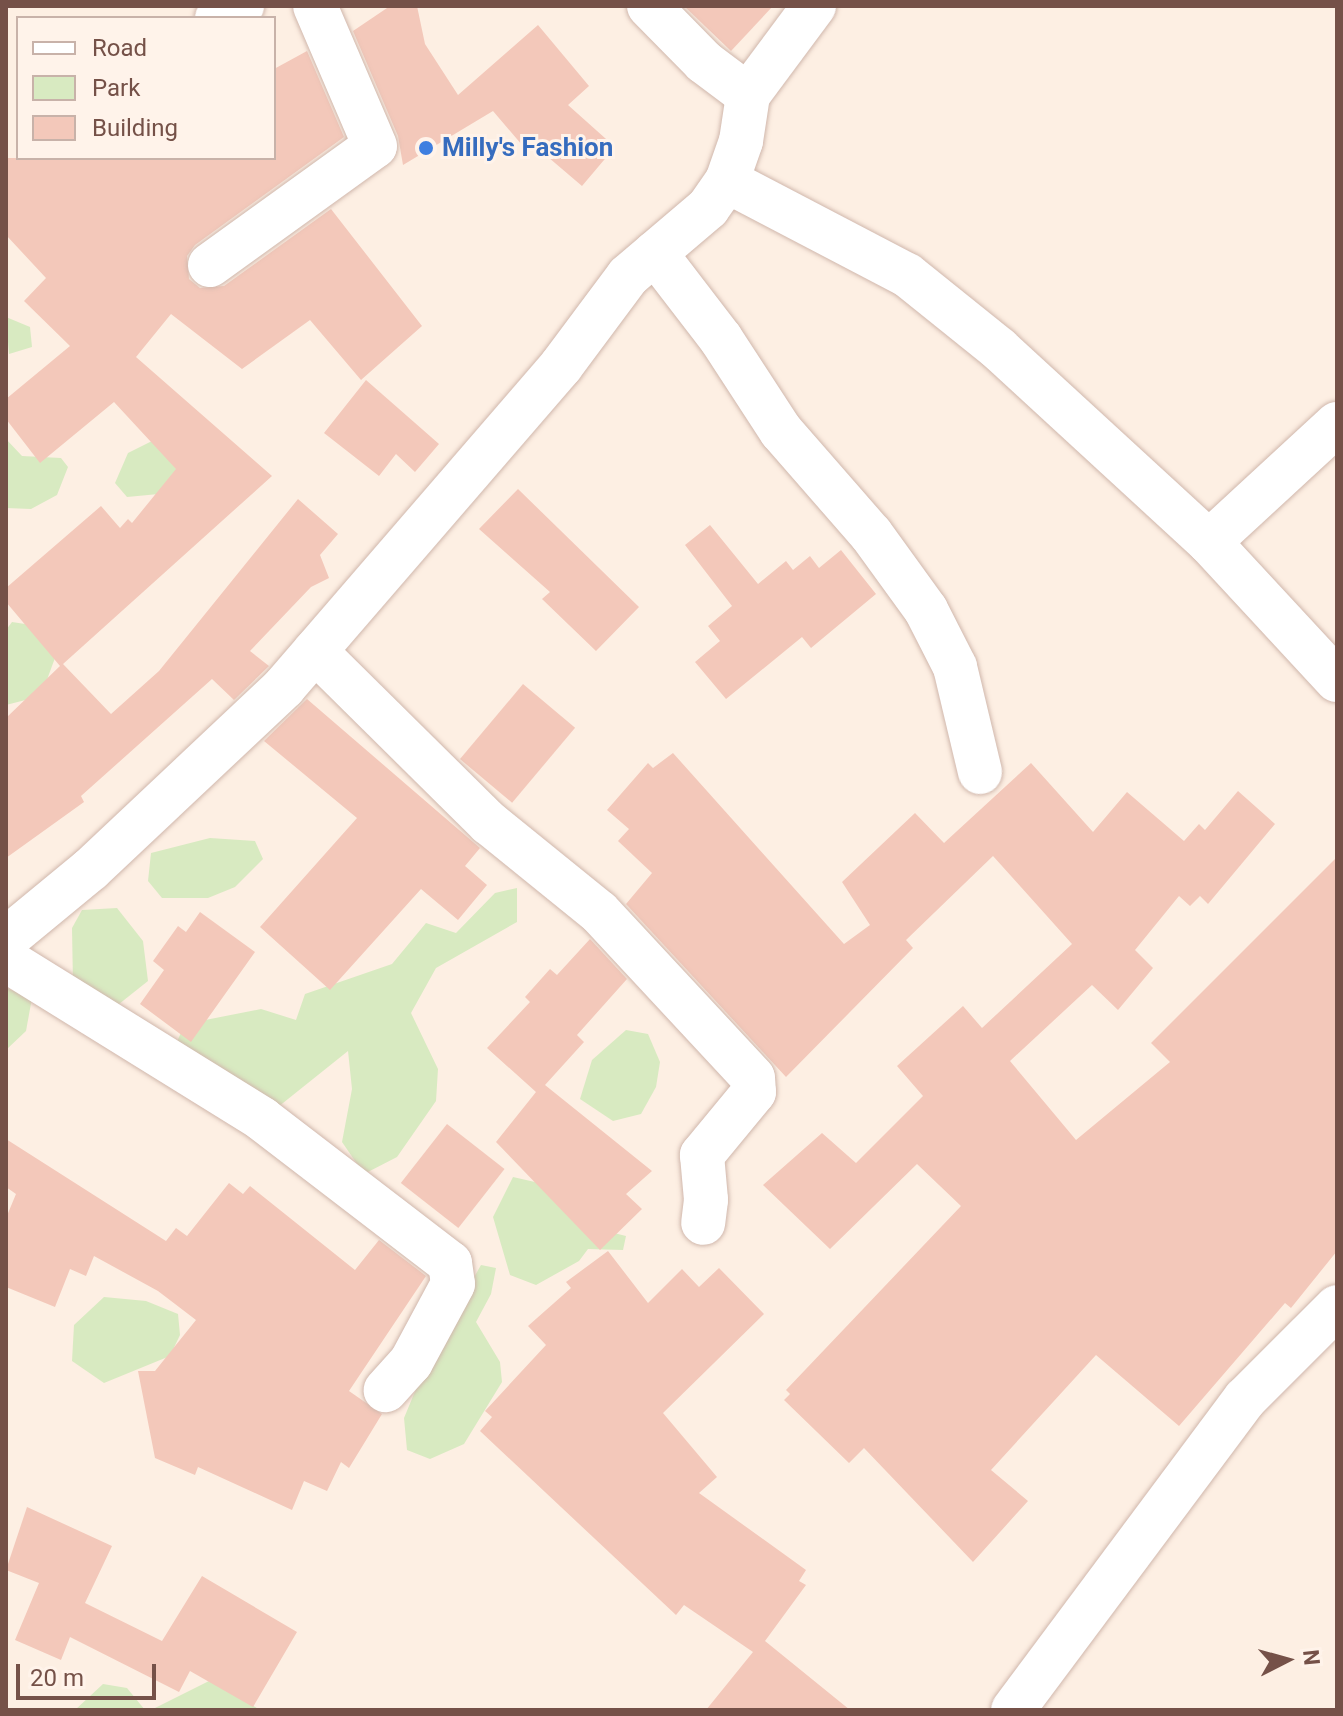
<!DOCTYPE html>
<html>
<head>
<meta charset="utf-8">
<style>
	body { margin:0 }
	#map { position:relative; width:1343px; height:1716px; overflow:hidden; background:#fdefe3; font-family:Roboto,sans-serif }
	div>[style] { position:absolute }
	.green>* { inset:0; background:#d8eac1 }
	.building>* { inset:0; background:#f3c8ba; transform-origin:0 0 }
	.roads { filter:drop-shadow(0 0 2px #d0b7ac) drop-shadow(0 0 2px #d0b7ac) }
	.minor>* { height:44px; margin:-22px; padding:0 22px; transform-origin:22px; border-radius:22px; background:#fff }
	.dots>* { width:22px; height:22px; translate:-50% -50%; box-sizing:border-box; border:4px solid #fff3ea; border-radius:50% }
	span { translate:-50% -50%; white-space:nowrap; text-align:center; line-height:1.15; -webkit-text-stroke:6px #fff3ea; paint-order:stroke }
	.shop-label { font-size:26px; color:#366cbe; font-weight:700 }
	.left { translate:0 -50%; text-align:left }
	.frame { position:absolute; inset:0; border:8px solid #755148; pointer-events:none }
	.legend { position:absolute; left:16px; top:16px; width:260px; height:144px; box-sizing:border-box; background:#fff3ea; border:2px solid #c8b2a9; margin:0; padding:10px 14px; list-style:none; font-size:24px; color:#755148 }
	.legend li { display:flex; align-items:center; gap:16px; height:40px }
	.legend b { width:40px; border:2px solid #c8b2a9 }
	.north { position:absolute; left:1247px; top:1620px; width:80px; height:80px; -webkit-text-stroke:6px #fff3ea; paint-order:stroke; rotate:84deg; font-size:22px; font-weight:700; line-height:32px; text-align:center; color:#755148 }
	.north::after { content:''; display:block; margin:auto; width:28px; height:36px; background:#755148; clip-path:polygon(50% 0,100% 100%,50% 72%,0 100%) }
	.scale { position:absolute; left:16px; top:1664px; width:140px; height:36px; box-sizing:border-box; border:4px solid #755148; border-top:0; padding-left:10px; font-size:24px; line-height:28px; white-space:nowrap; color:#755148; -webkit-text-stroke:6px #fff3ea; paint-order:stroke }
</style>
</head>
<body>
<div id="map">
	<div class="green">
		<div style="clip-path:polygon(6px 317px,30px 327px,32px 347px,9px 354px)"></div>
		<div style="clip-path:polygon(160px 437px,183px 448px,169px 493px,127px 497px,115px 483px,128px 453px)"></div>
		<div style="clip-path:polygon(6px 439px,22px 456px,61px 458px,68px 467px,57px 495px,31px 509px,6px 508px)"></div>
		<div style="clip-path:polygon(12px 622px,51px 628px,59px 647px,41px 696px,6px 705px,6px 630px)"></div>
		<div style="clip-path:polygon(210px 838px,255px 841px,263px 859px,235px 887px,208px 898px,162px 898px,148px 881px,151px 853px)"></div>
		<div style="clip-path:polygon(517px 888px,517px 922px,436px 968px,411px 1013px,438px 1069px,436px 1101px,397px 1157px,364px 1174px,342px 1142px,352px 1089px,348px 1051px,278px 1107px,169px 1059px,185px 1024px,261px 1009px,296px 1020px,305px 994px,392px 964px,426px 923px,456px 933px,495px 893px)"></div>
		<div style="clip-path:polygon(117px 908px,143px 941px,148px 981px,114px 1008px,73px 985px,72px 928px,82px 910px)"></div>
		<div style="clip-path:polygon(6px 988px,32px 998px,26px 1031px,6px 1050px)"></div>
		<div style="clip-path:polygon(626px 1030px,648px 1034px,660px 1062px,656px 1087px,641px 1114px,613px 1121px,580px 1099px,592px 1060px)"></div>
		<div style="clip-path:polygon(513px 1177px,561px 1188px,598px 1229px,626px 1236px,623px 1250px,588px 1249px,579px 1261px,536px 1285px,510px 1275px,493px 1217px)"></div>
		<div style="clip-path:polygon(481px 1265px,496px 1268px,491px 1294px,476px 1322px,500px 1362px,502px 1382px,464px 1444px,430px 1459px,407px 1450px,404px 1418px,431px 1353px)"></div>
		<div style="clip-path:polygon(104px 1297px,146px 1301px,178px 1314px,180px 1335px,170px 1356px,104px 1383px,72px 1361px,74px 1325px)"></div>
		<div style="clip-path:polygon(223px 1674px,233px 1693px,260px 1710px,151px 1710px)"></div>
		<div style="clip-path:polygon(103px 1684px,127px 1688px,145px 1710px,75px 1710px)"></div>
	</div>
	<div class="building">
		<div style="clip-path:polygon(390px 6px,417px 6px,425px 44px,458px 95px,538px 25px,589px 86px,568px 105px,615px 147px,582px 186px,528px 140px,522px 145px,493px 111px,403px 165px,398px 136px,353px 31px)"></div>
		<div style="clip-path:polygon(684px 6px,773px 6px,731px 51px)"></div>
		<div style="clip-path:polygon(307px 51px,344px 137px,195px 245px,187px 256px,189px 279px,200px 288px,224px 286px,331px 209px,422px 326px,361px 380px,310px 320px,242px 369px,171px 314px,136px 357px,272px 476px,63px 664px,111px 714px,159px 671px,298px 499px,338px 534px,320px 555px,329px 578px,311px 587px,250px 651px,269px 666px,234px 700px,212px 679px,81px 796px,84px 802px,6px 858px,6px 718px,60px 666px,6px 602px,6px 588px,101px 506px,120px 528px,128px 519px,132px 523px,176px 469px,114px 402px,40px 463px,6px 419px,6px 399px,70px 346px,24px 301px,46px 278px,6px 235px,6px 158px,274px 158px,274px 69px)"></div>
		<div style="clip-path:polygon(366px 380px,439px 444px,415px 472px,396px 454px,379px 476px,324px 433px)"></div>
		<div style="clip-path:polygon(518px 489px,639px 607px,596px 651px,542px 599px,550px 592px,479px 529px)"></div>
		<div style="clip-path:polygon(710px 525px,758px 584px,786px 561px,793px 570px,810px 556px,819px 568px,841px 550px,876px 594px,811px 648px,802px 637px,726px 699px,695px 662px,720px 641px,708px 626px,732px 606px,685px 545px)"></div>
		<div style="left:523px;top:684px;width:68px;height:98px;rotate:40deg"></div>
		<div style="clip-path:polygon(307px 699px,480px 848px,465px 866px,487px 885px,458px 920px,421px 889px,330px 990px,260px 927px,357px 818px,264px 741px)"></div>
		<div style="clip-path:polygon(673px 753px,844px 944px,870px 925px,842px 882px,915px 813px,944px 843px,1031px 763px,1093px 832px,1127px 792px,1184px 841px,1199px 824px,1205px 830px,1238px 791px,1275px 824px,1208px 904px,1200px 896px,1190px 906px,1179px 896px,1135px 950px,1153px 968px,1118px 1010px,1092px 985px,1010px 1061px,1076px 1140px,1170px 1062px,1151px 1043px,1337px 857px,1337px 1251px,1291px 1308px,1285px 1303px,1179px 1426px,1096px 1355px,991px 1470px,1028px 1501px,973px 1562px,864px 1448px,849px 1463px,784px 1400px,790px 1394px,786px 1390px,961px 1206px,917px 1164px,830px 1249px,763px 1185px,822px 1133px,856px 1163px,923px 1096px,897px 1066px,963px 1006px,982px 1028px,1072px 944px,993px 856px,906px 940px,913px 948px,786px 1077px,626px 904px,652px 873px,618px 841px,629px 829px,607px 810px,648px 763px,653px 768px)"></div>
		<div style="clip-path:polygon(200px 912px,255px 952px,191px 1042px,140px 1004px,164px 970px,153px 961px,178px 926px,186px 932px)"></div>
		<div style="clip-path:polygon(590px 939px,627px 979px,577px 1035px,584px 1042px,545px 1085px,652px 1171px,626px 1194px,642px 1209px,600px 1250px,496px 1142px,536px 1092px,487px 1048px,530px 1002px,525px 997px,550px 969px,557px 975px)"></div>
		<div style="left:447px;top:1124px;width:73px;height:75px;rotate:38deg"></div>
		<div style="clip-path:polygon(6px 1139px,166px 1241px,176px 1228px,187px 1236px,229px 1183px,243px 1194px,250px 1186px,355px 1270px,379px 1240px,426px 1276px,349px 1391px,382px 1414px,349px 1468px,341px 1462px,327px 1491px,304px 1481px,292px 1510px,198px 1467px,195px 1475px,155px 1458px,138px 1371px,155px 1371px,196px 1320px,158px 1291px,94px 1256px,86px 1276px,70px 1269px,55px 1307px,6px 1287px,6px 1218px,16px 1194px,6px 1187px)"></div>
		<div style="clip-path:polygon(608px 1251px,648px 1303px,682px 1269px,699px 1287px,719px 1268px,764px 1314px,663px 1413px,717px 1477px,699px 1493px,806px 1570px,799px 1581px,806px 1585px,765px 1641px,850px 1710px,706px 1710px,753px 1652px,684px 1605px,676px 1615px,480px 1431px,492px 1417px,485px 1411px,546px 1345px,528px 1326px,571px 1288px,566px 1282px)"></div>
		<div style="clip-path:polygon(27px 1507px,112px 1546px,85px 1603px,162px 1641px,202px 1576px,297px 1632px,253px 1707px,190px 1671px,179px 1692px,70px 1637px,61px 1660px,15px 1640px,39px 1583px,6px 1570px)"></div>
	</div>
	<div class="roads">
		<div class="minor">
			<div style="left:649px;top:6px;width:78px;rotate:45.5deg"></div>
			<div style="left:704px;top:62px;width:55px;rotate:36.9deg"></div>
			<div style="left:217px;top:18px;width:28px;rotate:-26deg"></div>
			<div style="left:727px;top:181px;width:203px;rotate:27.6deg"></div>
			<div style="left:907px;top:275px;width:118px;rotate:38.8deg"></div>
			<div style="left:999px;top:349px;width:285px;rotate:42.6deg"></div>
			<div style="left:1209px;top:542px;width:188px;rotate:47.2deg"></div>
			<div style="left:655px;top:253px;width:108px;rotate:52.5deg"></div>
			<div style="left:721px;top:339px;width:110px;rotate:56.9deg"></div>
			<div style="left:781px;top:431px;width:137px;rotate:48.9deg"></div>
			<div style="left:871px;top:534px;width:94px;rotate:54.1deg"></div>
			<div style="left:926px;top:610px;width:64px;rotate:63deg"></div>
			<div style="left:955px;top:667px;width:108px;rotate:76.6deg"></div>
			<div style="left:210px;top:265px;width:203px;rotate:-35.8deg"></div>
			<div style="left:375px;top:146px;width:152px;rotate:-113.2deg"></div>
			<div style="left:1209px;top:542px;width:174px;rotate:-42.7deg"></div>
			<div style="left:315px;top:651px;width:245px;rotate:44.7deg"></div>
			<div style="left:489px;top:823px;width:141px;rotate:39deg"></div>
			<div style="left:599px;top:912px;width:226px;rotate:47.1deg"></div>
			<div style="left:753px;top:1078px;width:14px;rotate:86deg"></div>
			<div style="left:754px;top:1092px;width:82px;rotate:129.5deg"></div>
			<div style="left:702px;top:1155px;width:45px;rotate:84.9deg"></div>
			<div style="left:706px;top:1200px;width:23px;rotate:97deg"></div>
			<div style="left:6px;top:939px;width:110px;rotate:-39.5deg"></div>
			<div style="left:91px;top:869px;width:265px;rotate:-43.3deg"></div>
			<div style="left:284px;top:687px;width:424px;rotate:-49.2deg"></div>
			<div style="left:561px;top:366px;width:112px;rotate:-53.3deg"></div>
			<div style="left:628px;top:276px;width:105px;rotate:-40.4deg"></div>
			<div style="left:708px;top:208px;width:33px;rotate:-55deg"></div>
			<div style="left:727px;top:181px;width:42px;rotate:-70.7deg"></div>
			<div style="left:741px;top:141px;width:47px;rotate:-81.3deg"></div>
			<div style="left:748px;top:95px;width:111px;rotate:-53.4deg"></div>
			<div style="left:6px;top:960px;width:301px;rotate:31.8deg"></div>
			<div style="left:262px;top:1119px;width:237px;rotate:37.5deg"></div>
			<div style="left:450px;top:1263px;width:21px;rotate:82deg"></div>
			<div style="left:453px;top:1284px;width:89px;rotate:118.3deg"></div>
			<div style="left:411px;top:1362px;width:38px;rotate:132deg"></div>
			<div style="left:1013px;top:1710px;width:388px;rotate:-53.3deg"></div>
			<div style="left:1245px;top:1399px;width:130px;rotate:-45deg"></div>
		</div>
	</div>
	<div class="dots">
		<div style="left:426px;top:148px;background:#3f7fe0"></div>
	</div>
	<div class="shop-label">
		<span class="left" style="left:442px;top:148px">Milly's Fashion</span>
	</div>
	<div class="frame"></div>
	<ul class="legend">
	<li><b style="height:10px;background:#fff"></b>Road</li>
	<li><b style="height:22px;background:#d8eac1"></b>Park</li>
	<li><b style="height:22px;background:#f3c8ba"></b>Building</li>
	</ul>
	<div class="north">N</div>
	<div class="scale">20 m</div>
</div>
</body>
</html>
